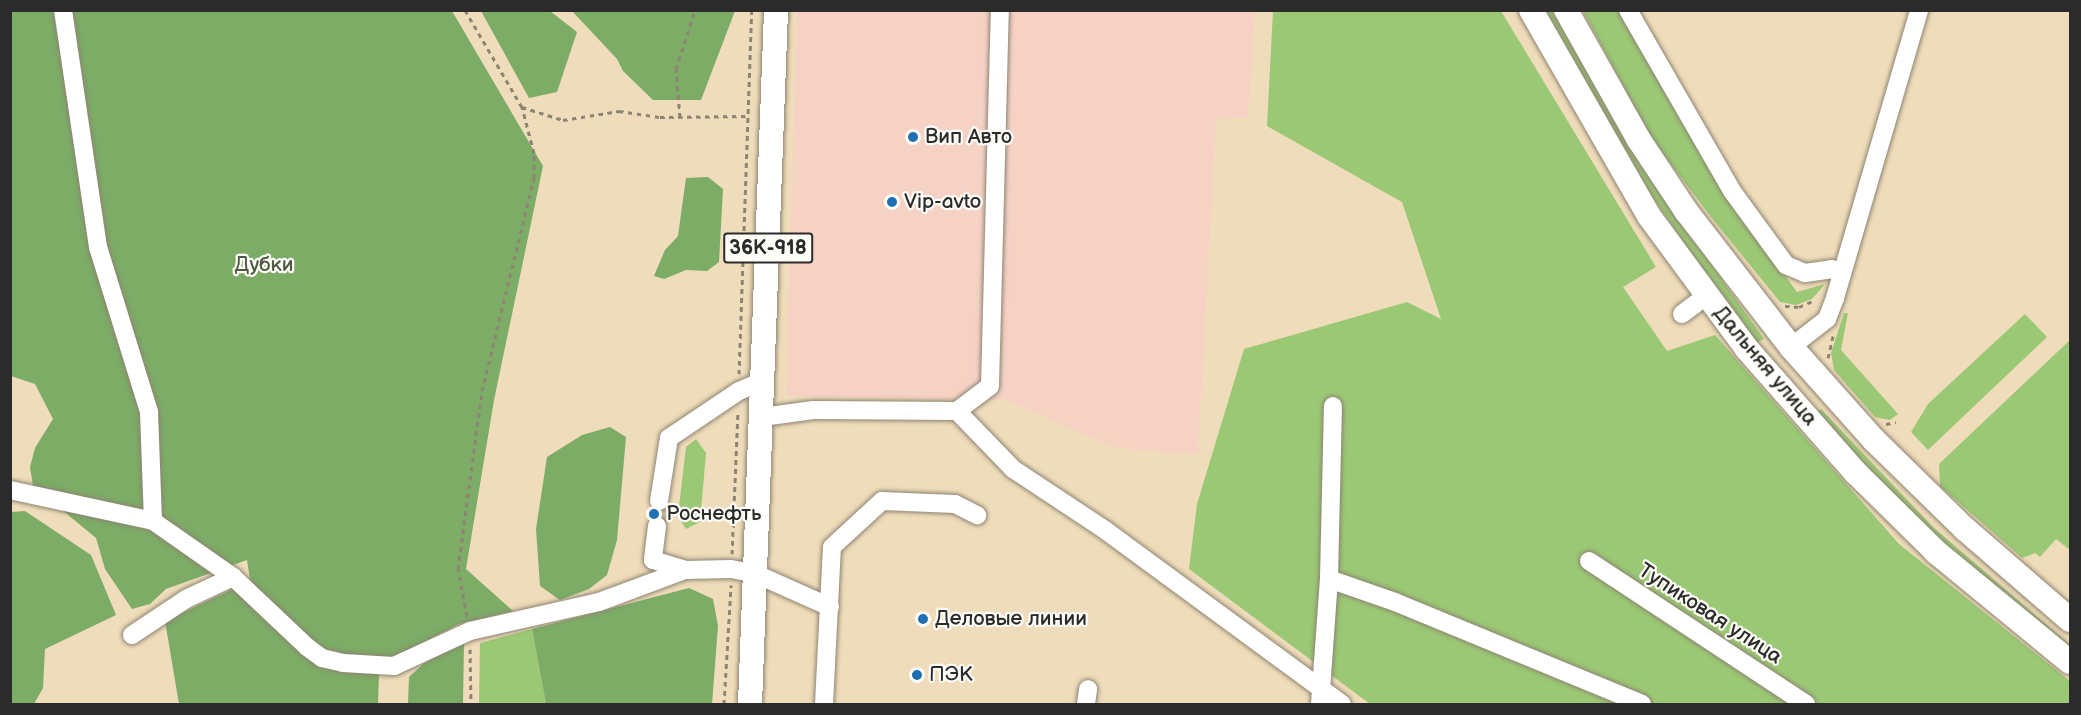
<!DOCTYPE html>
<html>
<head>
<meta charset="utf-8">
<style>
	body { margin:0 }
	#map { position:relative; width:2081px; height:715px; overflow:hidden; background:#efdcba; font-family:"Balsamiq Sans",sans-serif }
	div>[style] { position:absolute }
	.built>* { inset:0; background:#f6d2c5 }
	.green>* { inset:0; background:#9bc875 }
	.forest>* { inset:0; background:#7cac66 }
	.minor-tunnel>* { height:18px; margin-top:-9px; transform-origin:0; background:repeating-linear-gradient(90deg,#c8b99d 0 18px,transparent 0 27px) }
	.path>* { height:3px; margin-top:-1.5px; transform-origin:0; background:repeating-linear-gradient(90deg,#8d8472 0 4.5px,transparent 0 9px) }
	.roads { filter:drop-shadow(0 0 2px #8d8472) drop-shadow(0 0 2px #8d8472) }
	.minor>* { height:18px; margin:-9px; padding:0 9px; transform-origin:9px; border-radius:9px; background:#fff }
	.major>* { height:24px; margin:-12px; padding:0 12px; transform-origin:12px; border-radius:12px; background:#fff }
	.dots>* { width:16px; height:16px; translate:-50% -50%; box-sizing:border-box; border:3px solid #fdfcf7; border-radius:50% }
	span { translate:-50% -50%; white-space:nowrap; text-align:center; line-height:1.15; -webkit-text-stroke:4.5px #fdfcf7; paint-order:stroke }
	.shield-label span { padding:2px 4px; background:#fdfcf7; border:2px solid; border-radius:4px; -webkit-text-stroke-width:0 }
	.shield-label { font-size:20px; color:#2b2b2b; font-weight:700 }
	.poi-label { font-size:21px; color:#2b2b2b }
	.left { translate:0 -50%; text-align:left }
	.park-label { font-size:21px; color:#4d5a41 }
	.street-label { font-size:21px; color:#2b2b2b }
	.frame { position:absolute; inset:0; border:12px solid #2b2b2b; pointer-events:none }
</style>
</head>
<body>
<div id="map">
	<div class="built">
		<div style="clip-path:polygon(797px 11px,1255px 11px,1248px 118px,1216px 119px,1198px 454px,1115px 448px,1007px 400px,786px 396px)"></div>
	</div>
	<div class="green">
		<div style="clip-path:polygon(1273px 11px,1501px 11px,1656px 267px,1623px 287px,1667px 351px,1715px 335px,1899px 544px,2070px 681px,2070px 704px,1370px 704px,1189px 569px,1197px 504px,1244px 349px,1407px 302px,1441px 319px,1402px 202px,1267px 126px)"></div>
		<div style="clip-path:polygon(1543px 11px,1553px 11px,1640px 164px,1764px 339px,1755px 344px,1635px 172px)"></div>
		<div style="clip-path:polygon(1583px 11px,1618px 11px,1728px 197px,1797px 292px,1825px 284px,1812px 299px,1796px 305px,1780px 302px,1711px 217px,1652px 139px)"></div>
		<div style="clip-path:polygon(1844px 313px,1848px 313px,1841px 350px,1898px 414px,1890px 420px,1875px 417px,1834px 370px,1831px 353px)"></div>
		<div style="clip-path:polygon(2025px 314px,2047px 337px,1928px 450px,1911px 432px,1928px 404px)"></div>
		<div style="clip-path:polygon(2070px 340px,2070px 550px,2056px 539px,2040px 557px,2035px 553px,2022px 558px,1940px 486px,1939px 464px)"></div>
		<div style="clip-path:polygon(1821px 409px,1934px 528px,2070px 645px,2070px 654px,1954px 557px,1814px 415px)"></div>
		<div style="clip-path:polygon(696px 439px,706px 453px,700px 522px,686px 529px,678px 516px,686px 447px)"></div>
		<div style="clip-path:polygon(532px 629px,546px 704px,479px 704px,480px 643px)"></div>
	</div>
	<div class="forest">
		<div style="clip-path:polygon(11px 11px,452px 11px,543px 166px,494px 400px,466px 569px,513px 611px,459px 624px,397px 656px,379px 660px,325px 654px,308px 644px,250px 580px,247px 560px,166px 589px,150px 604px,132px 609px,105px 569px,96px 538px,33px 486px,30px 467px,35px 448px,53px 419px,35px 384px,11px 376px)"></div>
		<div style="clip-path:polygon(481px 11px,550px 11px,577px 32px,557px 92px,529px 98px)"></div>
		<div style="clip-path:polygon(572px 11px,735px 11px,701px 100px,653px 100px,623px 71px,617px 59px)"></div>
		<div style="clip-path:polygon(708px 177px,723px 189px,719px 262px,707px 271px,686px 270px,664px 279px,654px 276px,665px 250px,678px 236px,686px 178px)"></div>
		<div style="clip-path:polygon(610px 427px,626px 437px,617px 540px,607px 575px,589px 589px,560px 600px,540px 586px,536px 529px,547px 457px,582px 435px)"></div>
		<div style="clip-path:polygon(25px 511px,91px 555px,116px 615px,45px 649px,43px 688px,34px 704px,11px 704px,11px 512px)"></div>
		<div style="clip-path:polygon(237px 587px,269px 623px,354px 669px,379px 675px,378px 704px,179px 704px,165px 621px)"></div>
		<div style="clip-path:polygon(689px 588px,713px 599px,718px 626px,712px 704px,546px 704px,532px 629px)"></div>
		<div style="clip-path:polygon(464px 642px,463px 704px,408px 704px,409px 677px,423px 664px)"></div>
	</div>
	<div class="minor-tunnel">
		<div style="left:657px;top:526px;width:25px;rotate:-85deg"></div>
	</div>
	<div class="path">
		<div style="left:465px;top:10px;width:113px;rotate:59.6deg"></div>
		<div style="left:522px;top:107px;width:43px;rotate:17.6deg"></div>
		<div style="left:563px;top:120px;width:57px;rotate:-9.1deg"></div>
		<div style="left:619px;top:111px;width:41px;rotate:8.3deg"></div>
		<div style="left:660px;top:117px;width:88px;rotate:-0.7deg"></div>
		<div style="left:680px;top:117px;width:48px;rotate:-94.8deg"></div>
		<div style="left:676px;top:69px;width:62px;rotate:-72.1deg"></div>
		<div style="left:1785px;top:306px;width:14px;rotate:4deg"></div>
		<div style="left:1799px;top:307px;width:17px;rotate:-24deg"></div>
		<div style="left:1828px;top:358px;width:23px;rotate:-77deg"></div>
		<div style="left:739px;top:374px;width:364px;rotate:-88deg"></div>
		<div style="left:1886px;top:424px;width:10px;rotate:-11deg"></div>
		<div style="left:732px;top:554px;width:143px;rotate:-87.6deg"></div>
		<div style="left:467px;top:616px;width:48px;rotate:-100.8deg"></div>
		<div style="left:458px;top:569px;width:180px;rotate:-82.3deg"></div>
		<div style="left:482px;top:391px;width:219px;rotate:-76.3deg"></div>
		<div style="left:534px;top:178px;width:25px;rotate:-90deg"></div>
		<div style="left:534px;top:153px;width:48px;rotate:-104.6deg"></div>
		<div style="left:470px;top:649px;width:55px;rotate:89deg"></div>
		<div style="left:724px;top:704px;width:119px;rotate:-86.6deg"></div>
	</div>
	<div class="roads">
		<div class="minor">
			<div style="left:63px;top:10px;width:240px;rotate:81.6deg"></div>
			<div style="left:98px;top:247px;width:173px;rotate:72.8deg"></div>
			<div style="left:149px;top:412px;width:109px;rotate:87.9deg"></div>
			<div style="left:1628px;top:10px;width:209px;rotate:60.1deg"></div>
			<div style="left:1732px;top:191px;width:92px;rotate:53.9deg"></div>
			<div style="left:1786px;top:265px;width:21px;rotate:23deg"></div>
			<div style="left:1805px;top:273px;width:27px;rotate:-8deg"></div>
			<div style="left:1832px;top:269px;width:10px;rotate:17deg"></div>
			<div style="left:1682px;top:314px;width:30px;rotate:-37deg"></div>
			<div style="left:1791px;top:347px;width:46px;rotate:-37.9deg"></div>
			<div style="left:1827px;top:319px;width:22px;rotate:-69deg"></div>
			<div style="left:1835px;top:298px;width:300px;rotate:-73.7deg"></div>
			<div style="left:957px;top:411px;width:81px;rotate:46deg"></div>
			<div style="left:1013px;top:469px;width:110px;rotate:33.5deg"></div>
			<div style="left:1105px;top:530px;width:294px;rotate:36.3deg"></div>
			<div style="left:762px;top:417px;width:52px;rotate:-7.7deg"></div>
			<div style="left:814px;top:410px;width:143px;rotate:0.4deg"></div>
			<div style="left:957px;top:411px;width:41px;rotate:-37.1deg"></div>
			<div style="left:990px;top:386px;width:376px;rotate:-88.5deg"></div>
			<div style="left:10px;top:490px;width:146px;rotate:12.2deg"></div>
			<div style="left:153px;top:521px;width:98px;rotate:35deg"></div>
			<div style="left:233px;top:577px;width:102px;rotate:43.4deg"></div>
			<div style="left:307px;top:647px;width:19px;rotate:36deg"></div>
			<div style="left:322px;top:658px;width:22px;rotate:13deg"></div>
			<div style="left:343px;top:663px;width:51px;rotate:3.4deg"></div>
			<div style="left:394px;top:666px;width:84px;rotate:-24.7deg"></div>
			<div style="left:470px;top:631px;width:132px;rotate:-12.7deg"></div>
			<div style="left:599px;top:602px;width:92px;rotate:-20.4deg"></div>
			<div style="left:659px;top:501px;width:64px;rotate:-81deg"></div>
			<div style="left:669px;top:438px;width:84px;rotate:-33.9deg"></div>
			<div style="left:739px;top:391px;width:26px;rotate:-23deg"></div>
			<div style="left:657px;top:526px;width:34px;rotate:97deg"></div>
			<div style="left:653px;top:560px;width:34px;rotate:17deg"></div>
			<div style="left:685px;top:570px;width:46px;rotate:-1.2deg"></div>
			<div style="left:731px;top:569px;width:25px;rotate:11deg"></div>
			<div style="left:756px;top:574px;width:81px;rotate:24deg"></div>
			<div style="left:1589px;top:561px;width:260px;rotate:33.4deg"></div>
			<div style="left:1329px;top:579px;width:70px;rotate:19.2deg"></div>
			<div style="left:1395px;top:602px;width:267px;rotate:22.4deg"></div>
			<div style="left:132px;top:635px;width:65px;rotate:-33.7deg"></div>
			<div style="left:186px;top:599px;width:52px;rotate:-25.1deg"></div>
			<div style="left:824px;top:704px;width:157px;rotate:-87.1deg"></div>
			<div style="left:832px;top:547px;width:68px;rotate:-42.6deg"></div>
			<div style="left:882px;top:501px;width:73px;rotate:2.4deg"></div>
			<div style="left:955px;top:504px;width:25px;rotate:27deg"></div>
			<div style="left:1086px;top:704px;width:15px;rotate:-82deg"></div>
			<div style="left:1320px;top:704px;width:125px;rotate:-85.9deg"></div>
			<div style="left:1329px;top:579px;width:173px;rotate:-88.7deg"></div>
		</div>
		<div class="major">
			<div style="left:1531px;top:10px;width:237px;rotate:60.2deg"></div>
			<div style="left:1649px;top:216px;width:165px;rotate:53.6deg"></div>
			<div style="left:1747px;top:349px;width:165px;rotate:48.7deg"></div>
			<div style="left:1856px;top:473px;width:112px;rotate:44.6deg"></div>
			<div style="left:1936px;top:552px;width:173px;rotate:39.4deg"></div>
			<div style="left:1566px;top:10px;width:149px;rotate:60.7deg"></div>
			<div style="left:1639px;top:140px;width:85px;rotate:56.5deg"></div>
			<div style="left:1686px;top:211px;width:172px;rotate:52.3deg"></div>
			<div style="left:1791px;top:347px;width:125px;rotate:48.3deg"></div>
			<div style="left:1874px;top:440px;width:127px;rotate:44.4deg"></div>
			<div style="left:1965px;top:529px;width:139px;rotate:40.9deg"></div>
			<div style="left:750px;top:704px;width:694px;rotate:-87.85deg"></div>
		</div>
	</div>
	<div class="dots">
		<div style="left:913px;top:137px;background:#1f6fb2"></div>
		<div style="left:892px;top:202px;background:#1f6fb2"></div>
		<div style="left:654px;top:514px;background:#1f6fb2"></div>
		<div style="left:923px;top:619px;background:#1f6fb2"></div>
		<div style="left:917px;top:675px;background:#1f6fb2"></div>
	</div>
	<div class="shield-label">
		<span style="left:768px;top:248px">36К-918</span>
	</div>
	<div class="poi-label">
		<span class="left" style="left:925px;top:137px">Вип Авто</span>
		<span class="left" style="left:904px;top:202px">Vip-avto</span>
		<span class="left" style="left:666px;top:514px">Роснефть</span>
		<span class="left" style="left:935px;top:619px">Деловые линии</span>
		<span class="left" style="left:929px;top:675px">ПЭК</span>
	</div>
	<div class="park-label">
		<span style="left:264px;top:265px">Дубки</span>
	</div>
	<div class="street-label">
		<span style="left:1765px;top:366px;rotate:50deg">Дальняя улица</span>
		<span style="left:1710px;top:614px;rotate:33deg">Тупиковая улица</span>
	</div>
	<div class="frame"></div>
</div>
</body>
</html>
